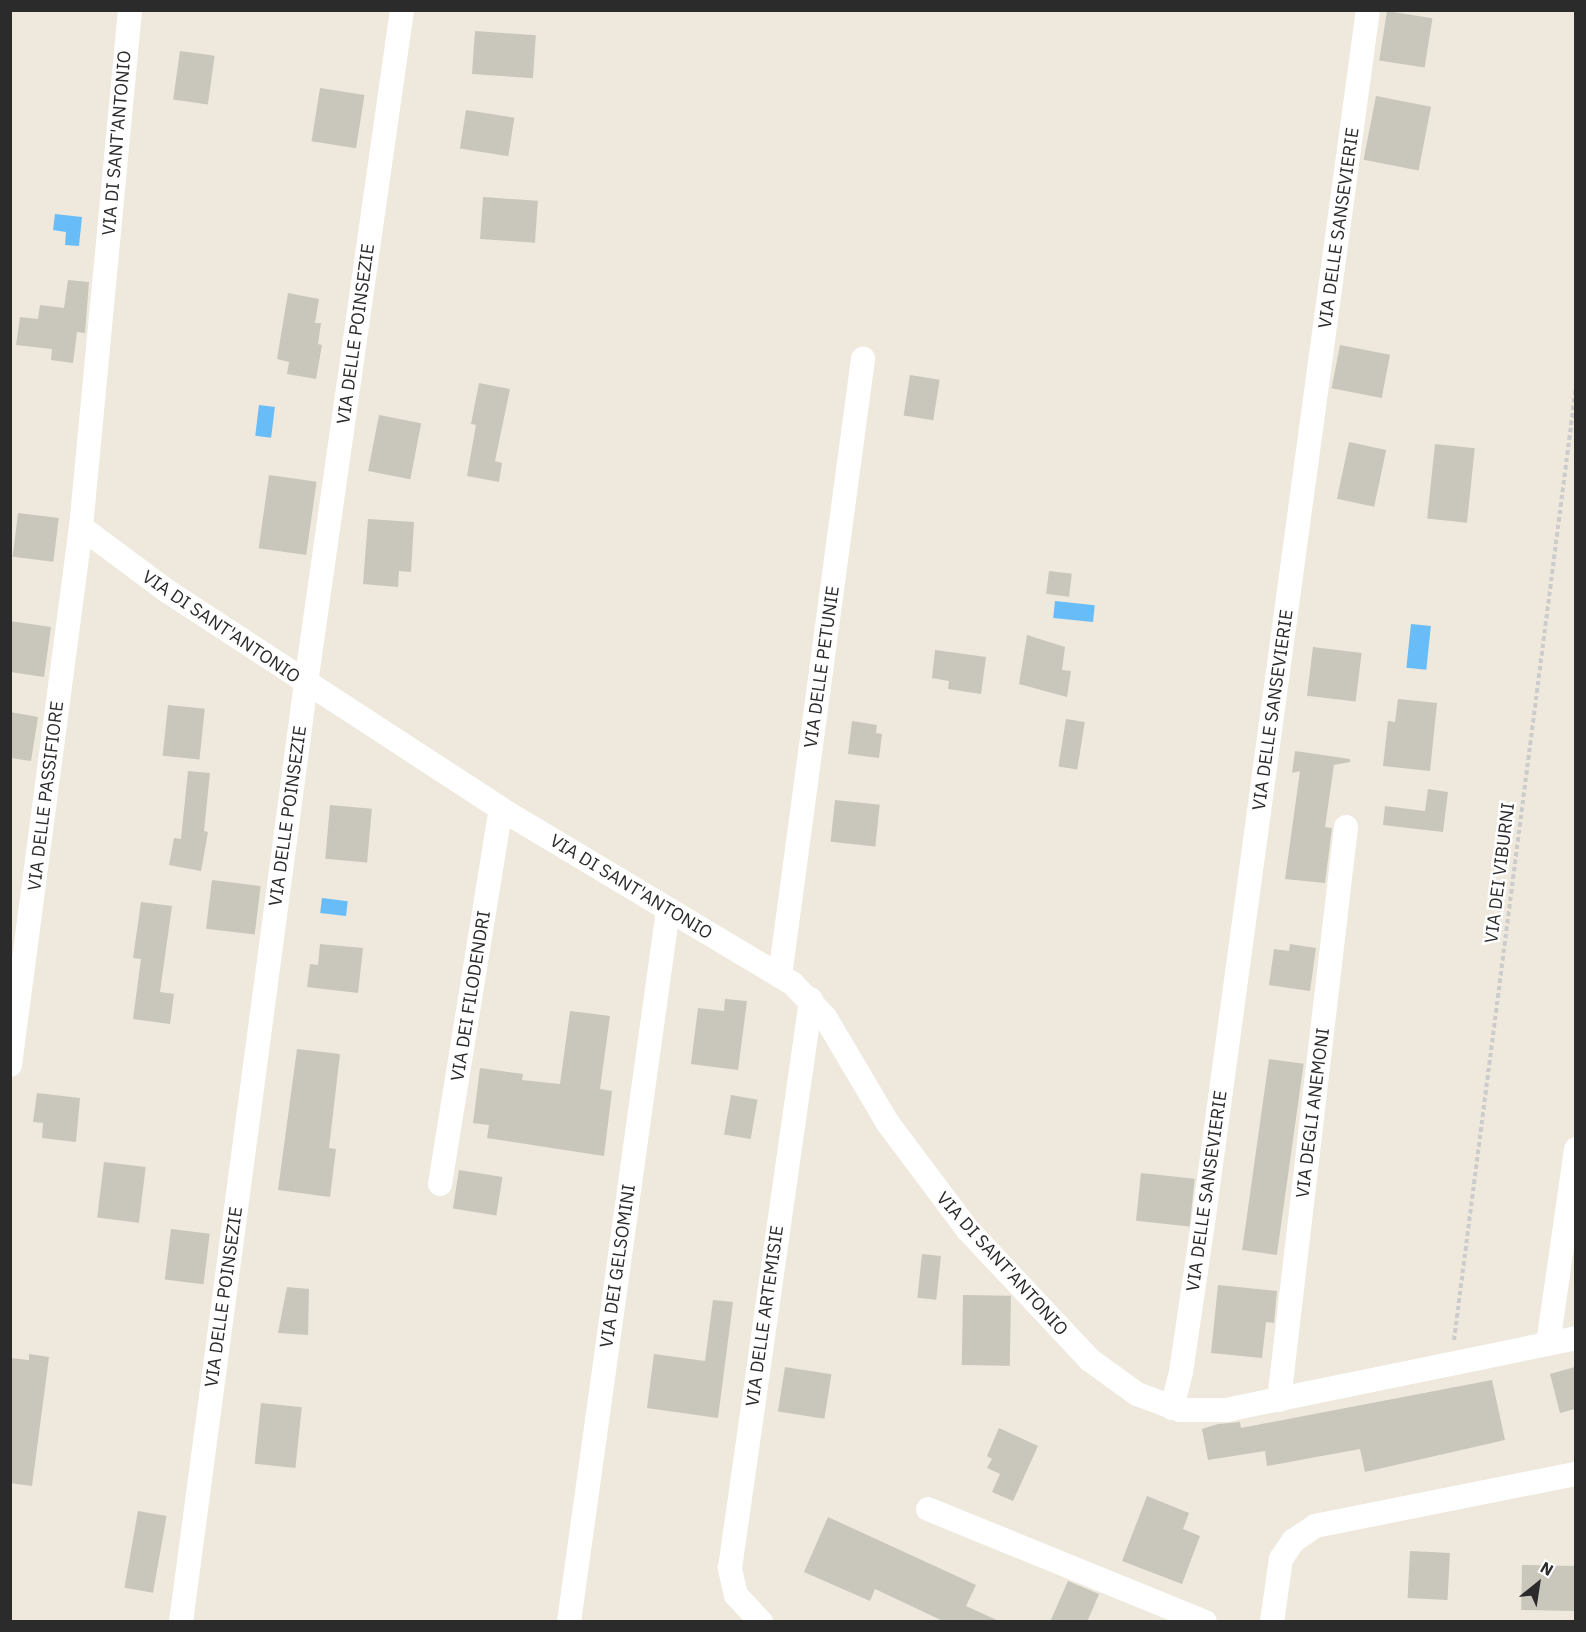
<!DOCTYPE html>
<html>
<head>
<meta charset="utf-8">
<style>
	body { margin:0 }
	#map { position:relative; width:1586px; height:1632px; overflow:hidden; background:#eee9dc; font-family:"IBM Plex Sans",sans-serif }
	div>[style] { position:absolute }
	.water>* { inset:0; background:#68bdf8; transform-origin:0 0 }
	.building>* { inset:0; background:#c9c6bc; transform-origin:0 0 }
	.path>* { height:4px; margin-top:-2px; transform-origin:0; background:repeating-linear-gradient(90deg,#ccc 0 4.5px,transparent 0 7.5px) }
	.minor>* { height:24px; margin:-12px; padding:0 12px; transform-origin:12px; border-radius:12px; background:#fff }
	span { translate:-50% -50%; white-space:nowrap; text-align:center; line-height:1.15; -webkit-text-stroke:5px #fff; paint-order:stroke }
	.street-label { font-size:18px; color:#2b2b2b }
	.frame { position:absolute; inset:0; border:12px solid #2b2b2b; pointer-events:none }
	.north { position:absolute; left:1508px; top:1554px; width:60px; height:60px; -webkit-text-stroke:4px #fff; paint-order:stroke; rotate:30deg; font-size:16px; font-weight:700; line-height:24px; text-align:center; color:#2b2b2b }
	.north::after { content:''; display:block; margin:auto; width:21px; height:27px; background:#2b2b2b; clip-path:polygon(50% 0,100% 100%,50% 72%,0 100%) }
</style>
</head>
<body>
<div id="map">
	<div class="water">
		<div style="clip-path:polygon(55px 214px,82px 217px,79px 246px,65px 245px,66px 232px,53px 230px)"></div>
		<div style="left:259px;top:405px;width:16px;height:31px;rotate:7deg"></div>
		<div style="left:1055px;top:601px;width:40px;height:17px;rotate:6deg"></div>
		<div style="left:1411px;top:624px;width:20px;height:44px;rotate:6deg"></div>
		<div style="left:322px;top:898px;width:26px;height:15px;rotate:7deg"></div>
	</div>
	<div class="building">
		<div style="left:1387px;top:11px;width:46px;height:50px;rotate:9deg"></div>
		<div style="left:475px;top:31px;width:61px;height:43px;rotate:4deg"></div>
		<div style="left:180px;top:51px;width:35px;height:49px;rotate:8deg"></div>
		<div style="left:320px;top:88px;width:45px;height:54px;rotate:9deg"></div>
		<div style="left:1376px;top:96px;width:56px;height:65px;rotate:11deg"></div>
		<div style="left:466px;top:110px;width:49px;height:39px;rotate:9deg"></div>
		<div style="left:483px;top:197px;width:55px;height:42px;rotate:4deg"></div>
		<div style="clip-path:polygon(68px 280px,89px 282px,85px 333px,77px 332px,73px 363px,51px 360px,52px 349px,16px 345px,20px 317px,38px 319px,40px 305px,64px 308px)"></div>
		<div style="clip-path:polygon(288px 293px,319px 299px,315px 323px,321px 323px,318px 344px,322px 345px,316px 379px,287px 374px,289px 362px,277px 359px)"></div>
		<div style="left:1340px;top:345px;width:51px;height:44px;rotate:11deg"></div>
		<div style="left:910px;top:375px;width:30px;height:41px;rotate:9deg"></div>
		<div style="clip-path:polygon(479px 383px,510px 389px,495px 461px,502px 463px,499px 482px,467px 476px,476px 425px,471px 424px)"></div>
		<div style="left:379px;top:415px;width:43px;height:57px;rotate:11deg"></div>
		<div style="left:1349px;top:442px;width:38px;height:58px;rotate:12deg"></div>
		<div style="left:1435px;top:444px;width:40px;height:75px;rotate:6deg"></div>
		<div style="left:269px;top:475px;width:48px;height:74px;rotate:8deg"></div>
		<div style="left:18px;top:513px;width:41px;height:44px;rotate:7deg"></div>
		<div style="clip-path:polygon(368px 519px,414px 522px,411px 572px,399px 571px,398px 587px,363px 584px)"></div>
		<div style="left:1049px;top:571px;width:23px;height:23px;rotate:7deg"></div>
		<div style="clip-path:polygon(10px 621px,51px 627px,44px 677px,10px 672px)"></div>
		<div style="clip-path:polygon(1027px 635px,1065px 647px,1062px 670px,1071px 671px,1067px 697px,1019px 684px)"></div>
		<div style="left:1313px;top:647px;width:49px;height:49px;rotate:7deg"></div>
		<div style="clip-path:polygon(935px 650px,986px 657px,981px 694px,948px 689px,949px 681px,932px 678px)"></div>
		<div style="clip-path:polygon(1398px 699px,1437px 703px,1430px 771px,1383px 766px,1388px 721px,1395px 722px)"></div>
		<div style="left:168px;top:705px;width:37px;height:51px;rotate:6deg"></div>
		<div style="clip-path:polygon(10px 712px,38px 717px,31px 761px,10px 758px)"></div>
		<div style="left:1066px;top:719px;width:19px;height:48px;rotate:9deg"></div>
		<div style="clip-path:polygon(852px 721px,877px 725px,876px 733px,882px 734px,879px 758px,848px 754px)"></div>
		<div style="clip-path:polygon(1295px 751px,1350px 759px,1350px 762px,1334px 765px,1325px 827px,1332px 828px,1325px 883px,1285px 879px,1300px 771px,1292px 773px)"></div>
		<div style="clip-path:polygon(188px 771px,210px 773px,204px 831px,208px 832px,201px 871px,169px 865px,174px 838px,181px 839px)"></div>
		<div style="clip-path:polygon(1428px 789px,1448px 792px,1443px 832px,1383px 825px,1385px 806px,1425px 811px)"></div>
		<div style="left:835px;top:800px;width:45px;height:42px;rotate:6deg"></div>
		<div style="left:330px;top:805px;width:42px;height:54px;rotate:5deg"></div>
		<div style="left:212px;top:880px;width:49px;height:49px;rotate:7deg"></div>
		<div style="clip-path:polygon(141px 902px,172px 906px,160px 992px,174px 994px,170px 1024px,133px 1019px,141px 959px,133px 958px)"></div>
		<div style="clip-path:polygon(320px 944px,363px 948px,358px 993px,307px 987px,310px 964px,318px 965px)"></div>
		<div style="clip-path:polygon(1290px 944px,1316px 948px,1310px 991px,1269px 985px,1274px 949px,1289px 951px)"></div>
		<div style="clip-path:polygon(725px 999px,747px 1001px,738px 1070px,691px 1064px,698px 1008px,724px 1011px)"></div>
		<div style="clip-path:polygon(570px 1011px,610px 1016px,600px 1089px,612px 1091px,604px 1156px,487px 1138px,489px 1125px,473px 1123px,480px 1068px,523px 1074px,522px 1080px,560px 1084px)"></div>
		<div style="clip-path:polygon(297px 1049px,340px 1054px,329px 1148px,336px 1149px,330px 1197px,278px 1190px)"></div>
		<div style="left:1269px;top:1059px;width:35px;height:193px;rotate:8deg"></div>
		<div style="clip-path:polygon(37px 1093px,80px 1098px,76px 1142px,42px 1138px,43px 1123px,33px 1122px)"></div>
		<div style="left:731px;top:1095px;width:27px;height:40px;rotate:10deg"></div>
		<div style="left:104px;top:1162px;width:42px;height:56px;rotate:7deg"></div>
		<div style="left:459px;top:1170px;width:44px;height:39px;rotate:9deg"></div>
		<div style="left:1141px;top:1173px;width:54px;height:48px;rotate:6deg"></div>
		<div style="left:171px;top:1229px;width:39px;height:51px;rotate:7deg"></div>
		<div style="left:922px;top:1254px;width:19px;height:44px;rotate:6deg"></div>
		<div style="clip-path:polygon(1218px 1285px,1277px 1291px,1274px 1323px,1266px 1322px,1262px 1358px,1211px 1353px)"></div>
		<div style="clip-path:polygon(287px 1287px,309px 1289px,308px 1335px,278px 1333px)"></div>
		<div style="left:963px;top:1295px;width:48px;height:70px;rotate:1deg"></div>
		<div style="clip-path:polygon(713px 1300px,733px 1302px,718px 1418px,647px 1408px,654px 1354px,705px 1361px)"></div>
		<div style="clip-path:polygon(29px 1354px,49px 1357px,32px 1486px,10px 1483px,10px 1358px,29px 1360px)"></div>
		<div style="left:785px;top:1367px;width:47px;height:45px;rotate:9deg"></div>
		<div style="clip-path:polygon(1575px 1367px,1575px 1409px,1560px 1413px,1550px 1374px)"></div>
		<div style="clip-path:polygon(1492px 1380px,1505px 1440px,1365px 1472px,1360px 1449px,1267px 1466px,1265px 1451px,1208px 1460px,1202px 1429px,1218px 1424px,1240px 1422px,1241px 1428px)"></div>
		<div style="left:261px;top:1403px;width:41px;height:61px;rotate:6deg"></div>
		<div style="clip-path:polygon(999px 1428px,1038px 1446px,1013px 1501px,992px 1492px,1000px 1474px,987px 1468px,992px 1459px,987px 1456px)"></div>
		<div style="clip-path:polygon(1147px 1496px,1189px 1513px,1183px 1529px,1200px 1536px,1182px 1584px,1122px 1561px)"></div>
		<div style="left:138px;top:1511px;width:29px;height:78px;rotate:10deg"></div>
		<div style="clip-path:polygon(828px 1517px,976px 1585px,966px 1606px,1001px 1622px,945px 1622px,875px 1589px,870px 1601px,804px 1572px)"></div>
		<div style="left:1410px;top:1551px;width:40px;height:47px;rotate:3deg"></div>
		<div style="left:1522px;top:1565px;width:53px;height:45px;rotate:1deg"></div>
		<div style="clip-path:polygon(1068px 1581px,1099px 1594px,1087px 1622px,1050px 1622px)"></div>
	</div>
	<div class="path">
		<div style="left:1454px;top:1340px;width:962px;rotate:-82.71deg"></div>
	</div>
	<div class="minor">
		<div style="left:130px;top:10px;width:519px;rotate:95.41deg"></div>
		<div style="left:81px;top:527px;width:107px;rotate:36.7deg"></div>
		<div style="left:167px;top:591px;width:399px;rotate:33.1deg"></div>
		<div style="left:501px;top:809px;width:340px;rotate:30.9deg"></div>
		<div style="left:793px;top:984px;width:46px;rotate:45.9deg"></div>
		<div style="left:825px;top:1017px;width:122px;rotate:59.4deg"></div>
		<div style="left:887px;top:1122px;width:134px;rotate:53.2deg"></div>
		<div style="left:967px;top:1229px;width:180px;rotate:46.8deg"></div>
		<div style="left:1090px;top:1360px;width:58px;rotate:35.9deg"></div>
		<div style="left:1137px;top:1394px;width:46px;rotate:20.4deg"></div>
		<div style="left:1180px;top:1410px;width:46px"></div>
		<div style="left:1226px;top:1410px;width:357px;rotate:-11.6deg"></div>
		<div style="left:780px;top:976px;width:623px;rotate:-82.34deg"></div>
		<div style="left:10px;top:1065px;width:543px;rotate:-82.48deg"></div>
		<div style="left:440px;top:1184px;width:380px;rotate:-80.8deg"></div>
		<div style="left:1548px;top:1344px;width:197px;rotate:-81.8deg"></div>
		<div style="left:1279px;top:1400px;width:577px;rotate:-83.33deg"></div>
		<div style="left:1172px;top:1408px;width:37px;rotate:-76deg"></div>
		<div style="left:1181px;top:1372px;width:158px;rotate:-81.6deg"></div>
		<div style="left:1204px;top:1216px;width:1217px;rotate:-82.26deg"></div>
		<div style="left:928px;top:1509px;width:299px;rotate:22.2deg"></div>
		<div style="left:181px;top:1622px;width:947px;rotate:-82.42deg"></div>
		<div style="left:306px;top:683px;width:680px;rotate:-81.88deg"></div>
		<div style="left:569px;top:1622px;width:719px;rotate:-82.08deg"></div>
		<div style="left:761px;top:1622px;width:37px;rotate:-133deg"></div>
		<div style="left:736px;top:1595px;width:28px;rotate:-103deg"></div>
		<div style="left:730px;top:1568px;width:574px;rotate:-81.88deg"></div>
		<div style="left:1272px;top:1622px;width:64px;rotate:-81.9deg"></div>
		<div style="left:1281px;top:1559px;width:22px;rotate:-56deg"></div>
		<div style="left:1293px;top:1541px;width:27px;rotate:-34deg"></div>
		<div style="left:1315px;top:1526px;width:266px;rotate:-11.3deg"></div>
	</div>
	<div class="street-label">
		<span style="left:117px;top:143px;rotate:-85deg">VIA DI SANT'ANTONIO</span>
		<span style="left:1339px;top:228px;rotate:-82deg">VIA DELLE SANSEVIERIE</span>
		<span style="left:356px;top:334px;rotate:-82deg">VIA DELLE POINSEZIE</span>
		<span style="left:221px;top:627px;rotate:34deg">VIA DI SANT'ANTONIO</span>
		<span style="left:822px;top:667px;rotate:-82deg">VIA DELLE PETUNIE</span>
		<span style="left:1273px;top:710px;rotate:-82deg">VIA DELLE SANSEVIERIE</span>
		<span style="left:46px;top:796px;rotate:-83deg">VIA DELLE PASSIFIORE</span>
		<span style="left:288px;top:816px;rotate:-82deg">VIA DELLE POINSEZIE</span>
		<span style="left:1500px;top:873px;rotate:-83deg">VIA DEI VIBURNI</span>
		<span style="left:631px;top:887px;rotate:31deg">VIA DI SANT'ANTONIO</span>
		<span style="left:471px;top:996px;rotate:-81deg">VIA DEI FILODENDRI</span>
		<span style="left:1313px;top:1113px;rotate:-83deg">VIA DEGLI ANEMONI</span>
		<span style="left:1207px;top:1191px;rotate:-82deg">VIA DELLE SANSEVIERIE</span>
		<span style="left:1002px;top:1264px;rotate:48deg">VIA DI SANT'ANTONIO</span>
		<span style="left:618px;top:1266px;rotate:-82deg">VIA DEI GELSOMINI</span>
		<span style="left:224px;top:1297px;rotate:-82deg">VIA DELLE POINSEZIE</span>
		<span style="left:765px;top:1316px;rotate:-82deg">VIA DELLE ARTEMISIE</span>
	</div>
	<div class="frame"></div>
	<div class="north">N</div>
</div>
</body>
</html>
